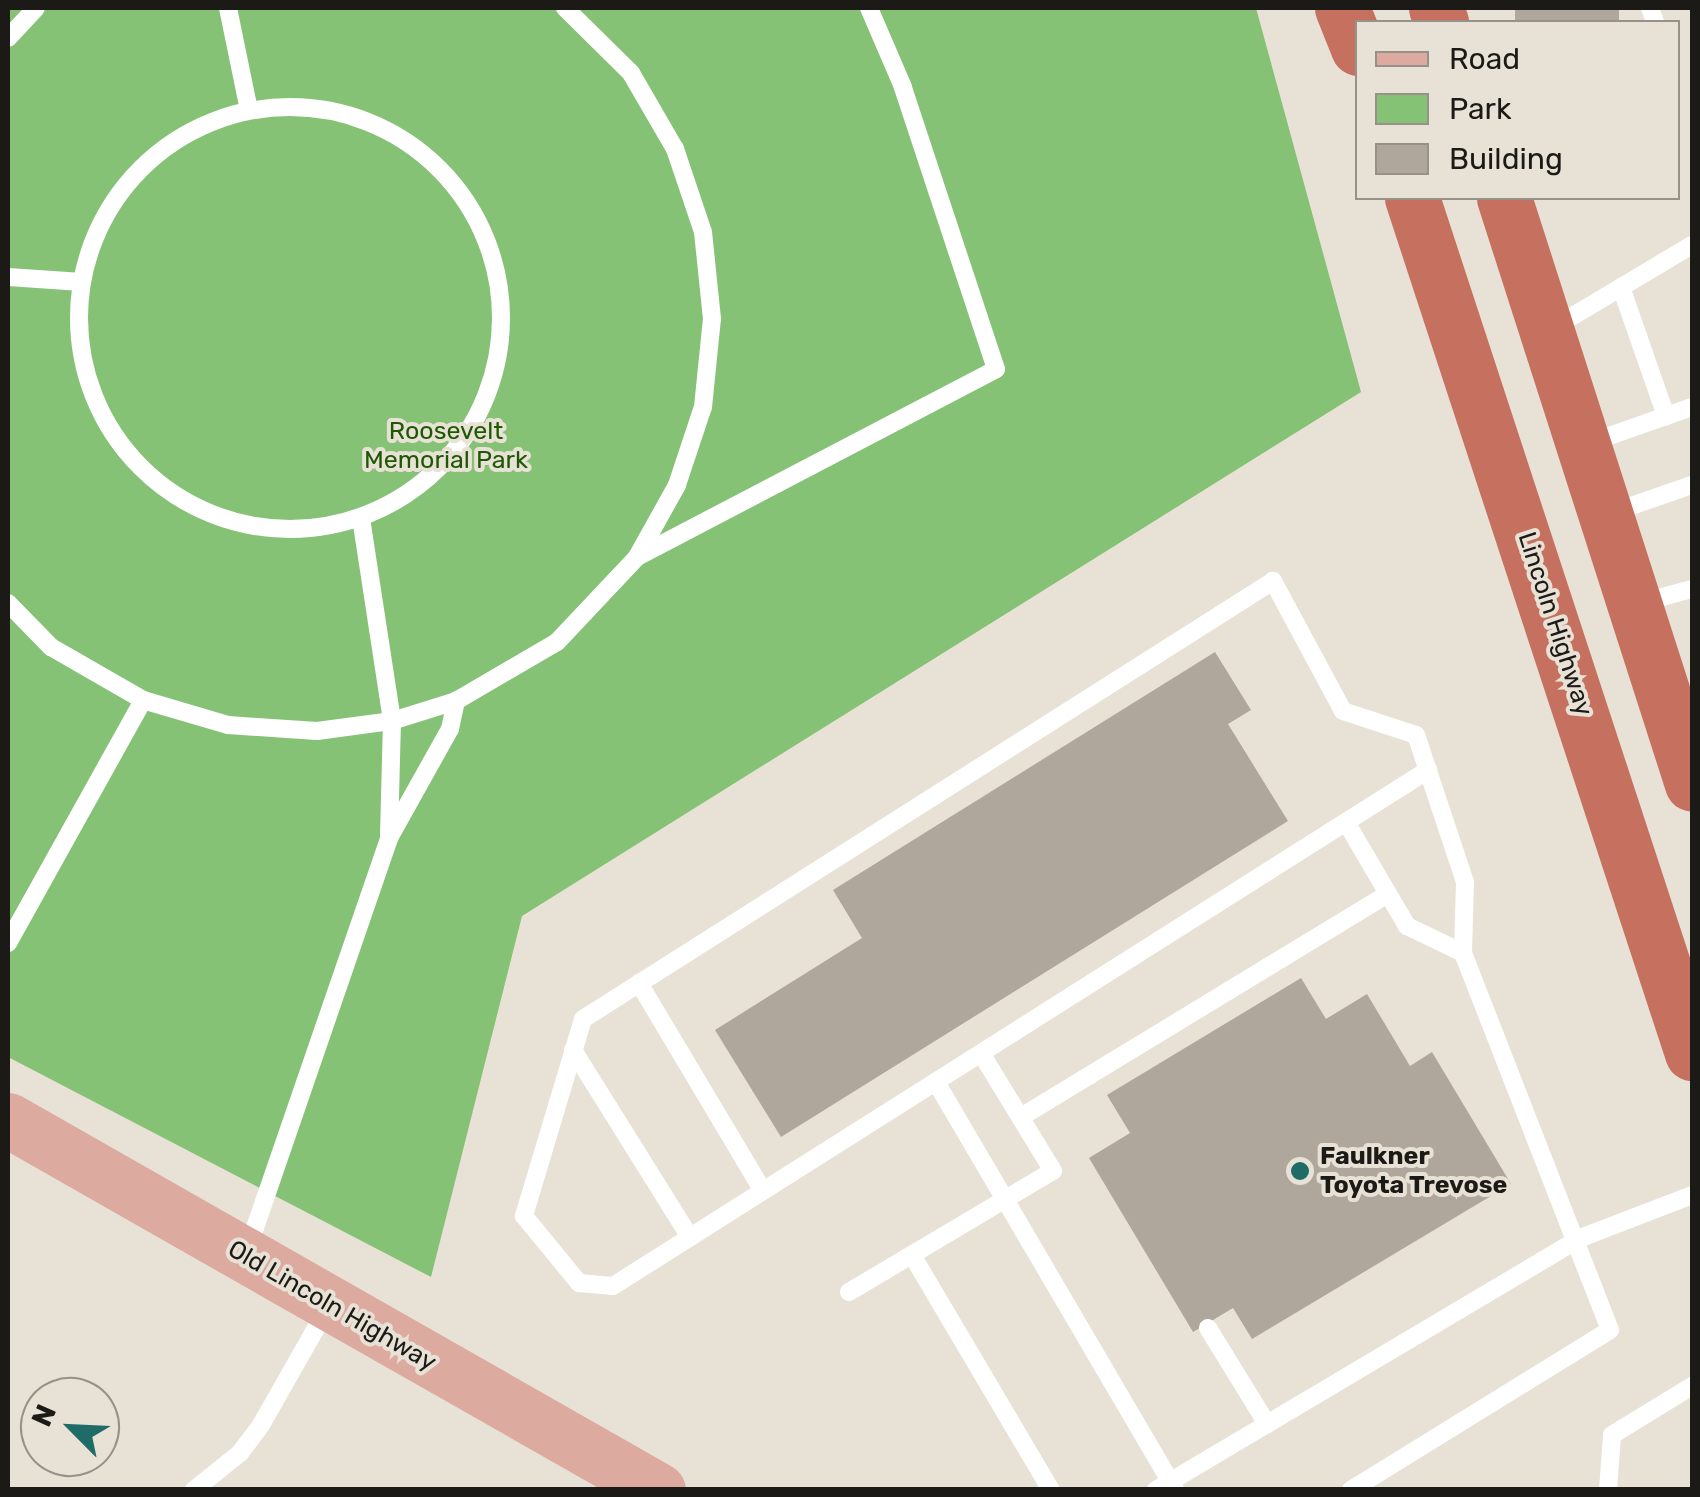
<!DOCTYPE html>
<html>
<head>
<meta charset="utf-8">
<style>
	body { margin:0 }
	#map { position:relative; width:1700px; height:1497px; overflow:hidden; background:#e8e1d5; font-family:Rubik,sans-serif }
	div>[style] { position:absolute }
	.green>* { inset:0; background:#85c275 }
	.building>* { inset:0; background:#afa69c; transform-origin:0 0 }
	.lane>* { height:18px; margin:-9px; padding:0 9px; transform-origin:9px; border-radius:9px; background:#fff }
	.lane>.ring { margin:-9px; padding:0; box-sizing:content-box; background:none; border:18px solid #fff; border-radius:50% }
	.primary>* { height:55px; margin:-27.5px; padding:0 27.5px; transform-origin:27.5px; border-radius:27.5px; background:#ddaaa0 }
	.highway>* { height:55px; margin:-27.5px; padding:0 27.5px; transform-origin:27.5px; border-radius:27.5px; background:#c67160 }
	.dots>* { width:28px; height:28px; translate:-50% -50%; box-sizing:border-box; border:5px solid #e8e1d5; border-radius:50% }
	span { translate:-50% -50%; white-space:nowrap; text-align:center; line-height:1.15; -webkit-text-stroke:8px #e8e1d5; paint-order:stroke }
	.park-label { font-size:25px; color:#1d5903 }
	.street-label { font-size:25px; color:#1c1a16 }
	.poi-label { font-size:25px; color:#1c1a16; font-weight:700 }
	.left { translate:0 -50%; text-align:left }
	.frame { position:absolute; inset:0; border:10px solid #1c1a16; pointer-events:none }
	.legend { position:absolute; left:1355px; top:20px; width:325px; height:180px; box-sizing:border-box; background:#e8e1d5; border:2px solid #969189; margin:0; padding:12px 18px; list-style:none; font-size:30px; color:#1c1a16 }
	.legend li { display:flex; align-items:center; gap:20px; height:50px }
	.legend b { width:50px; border:2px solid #969189 }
	.north { position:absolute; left:20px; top:1377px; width:100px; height:100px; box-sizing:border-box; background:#e8e1d5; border:2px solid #969189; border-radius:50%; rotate:294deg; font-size:28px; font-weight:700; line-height:40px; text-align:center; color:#1c1a16 }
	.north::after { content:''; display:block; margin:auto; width:35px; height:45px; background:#1f6b67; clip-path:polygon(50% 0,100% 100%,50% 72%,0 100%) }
</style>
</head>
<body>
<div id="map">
	<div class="green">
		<div style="clip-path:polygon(8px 8px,1256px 8px,1361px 392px,522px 916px,431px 1277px,8px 1057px)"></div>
	</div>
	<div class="building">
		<div style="left:1515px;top:8px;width:104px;height:16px"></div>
		<div style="clip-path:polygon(1215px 652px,1251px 710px,1228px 724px,1288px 821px,781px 1137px,715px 1030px,862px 938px,833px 890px)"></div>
		<div style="clip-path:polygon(1301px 978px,1326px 1019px,1367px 994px,1410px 1066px,1432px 1052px,1511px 1184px,1252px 1339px,1233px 1308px,1193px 1332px,1089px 1158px,1130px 1133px,1107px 1095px)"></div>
	</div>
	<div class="lane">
		<div style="left:228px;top:8px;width:104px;rotate:78.4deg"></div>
		<div style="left:1650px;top:8px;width:15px;rotate:70deg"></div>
		<div style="left:8px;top:38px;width:41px;rotate:-47deg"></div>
		<div class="ring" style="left:79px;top:107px;width:404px;height:404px"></div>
		<div style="left:8px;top:277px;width:74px;rotate:3.9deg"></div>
		<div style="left:1621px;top:287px;width:137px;rotate:70.8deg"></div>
		<div style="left:1551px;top:329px;width:164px;rotate:-30.8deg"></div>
		<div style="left:1589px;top:443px;width:109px;rotate:-19.3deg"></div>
		<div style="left:1611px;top:513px;width:86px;rotate:-19.1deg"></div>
		<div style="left:361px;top:518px;width:205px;rotate:81.3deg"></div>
		<div style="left:392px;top:721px;width:114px;rotate:91.5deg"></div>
		<div style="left:637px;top:557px;width:405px;rotate:-27.6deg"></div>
		<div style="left:996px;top:369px;width:297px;rotate:-108.3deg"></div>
		<div style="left:903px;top:87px;width:86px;rotate:-113.3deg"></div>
		<div style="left:8px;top:603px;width:62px;rotate:45.7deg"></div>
		<div style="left:51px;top:647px;width:106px;rotate:29.9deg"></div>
		<div style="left:143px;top:700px;width:89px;rotate:16.4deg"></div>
		<div style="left:228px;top:725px;width:89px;rotate:3.9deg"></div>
		<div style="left:317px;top:731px;width:76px;rotate:-7.6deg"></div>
		<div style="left:392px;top:721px;width:67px;rotate:-17.4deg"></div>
		<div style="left:456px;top:701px;width:117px;rotate:-30.3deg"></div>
		<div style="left:557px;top:642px;width:117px;rotate:-46.7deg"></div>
		<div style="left:637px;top:557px;width:82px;rotate:-60.9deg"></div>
		<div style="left:677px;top:485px;width:82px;rotate:-71.6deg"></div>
		<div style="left:703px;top:407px;width:88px;rotate:-84.2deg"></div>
		<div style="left:712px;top:319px;width:87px;rotate:-95.9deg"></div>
		<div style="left:703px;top:232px;width:88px;rotate:-108.6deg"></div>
		<div style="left:675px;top:149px;width:88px;rotate:-120.1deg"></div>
		<div style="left:631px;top:73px;width:93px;rotate:-135.4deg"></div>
		<div style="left:1640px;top:603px;width:54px;rotate:-15.1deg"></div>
		<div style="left:1346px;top:822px;width:121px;rotate:59.6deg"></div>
		<div style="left:1407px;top:926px;width:62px;rotate:25.7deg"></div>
		<div style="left:8px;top:943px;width:278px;rotate:-60.9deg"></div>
		<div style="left:639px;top:983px;width:242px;rotate:59.2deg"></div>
		<div style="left:573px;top:1050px;width:221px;rotate:58deg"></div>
		<div style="left:936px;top:1082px;width:473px;rotate:59.6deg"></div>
		<div style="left:1021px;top:1117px;width:429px;rotate:-31.3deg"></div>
		<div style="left:247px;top:1251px;width:437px;rotate:-71deg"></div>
		<div style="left:389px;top:838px;width:125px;rotate:-60.8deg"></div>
		<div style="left:450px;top:729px;width:29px;rotate:-78deg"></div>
		<div style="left:912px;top:1255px;width:273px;rotate:59.4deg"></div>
		<div style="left:849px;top:1292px;width:237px;rotate:-30.7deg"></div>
		<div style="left:1053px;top:1171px;width:138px;rotate:-121.4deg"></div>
		<div style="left:1208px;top:1328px;width:113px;rotate:58.4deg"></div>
		<div style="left:194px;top:1490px;width:59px;rotate:-38.8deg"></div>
		<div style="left:240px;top:1453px;width:35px;rotate:-53deg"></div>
		<div style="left:261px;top:1425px;width:136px;rotate:-60.4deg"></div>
		<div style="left:1156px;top:1490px;width:491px;rotate:-30.7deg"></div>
		<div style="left:1578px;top:1239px;width:122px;rotate:-21.1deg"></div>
		<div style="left:1351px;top:1490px;width:304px;rotate:-31.7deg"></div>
		<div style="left:1610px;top:1330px;width:405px;rotate:-111.3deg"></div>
		<div style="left:1463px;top:953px;width:71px;rotate:-88.4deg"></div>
		<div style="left:1465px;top:882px;width:155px;rotate:-108.4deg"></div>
		<div style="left:1416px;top:735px;width:77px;rotate:-161.8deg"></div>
		<div style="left:1343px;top:711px;width:148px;rotate:-118.3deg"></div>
		<div style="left:1273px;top:581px;width:817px;rotate:147.59deg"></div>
		<div style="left:583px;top:1019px;width:206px;rotate:106.7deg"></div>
		<div style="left:524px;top:1216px;width:87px;rotate:50.6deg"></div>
		<div style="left:579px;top:1283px;width:34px;rotate:5deg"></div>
		<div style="left:613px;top:1286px;width:965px;rotate:-32.34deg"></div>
		<div style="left:1608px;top:1490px;width:55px;rotate:-85.8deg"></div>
		<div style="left:1612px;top:1435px;width:94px;rotate:-31.5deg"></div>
	</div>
	<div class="primary">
		<div style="left:8px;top:1120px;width:748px;rotate:29.65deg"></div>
	</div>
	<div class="highway">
		<div style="left:1342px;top:8px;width:43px;rotate:68.2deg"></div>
		<div style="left:1436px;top:8px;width:15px;rotate:70deg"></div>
		<div style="left:1412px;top:198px;width:900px;rotate:71.87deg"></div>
		<div style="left:1504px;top:198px;width:615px;rotate:72.21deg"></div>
	</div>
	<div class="dots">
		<div style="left:1300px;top:1171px;background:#1f6b67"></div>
	</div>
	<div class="park-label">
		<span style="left:446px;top:446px">Roosevelt<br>Memorial Park</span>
	</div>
	<div class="street-label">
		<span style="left:1555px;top:624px;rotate:72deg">Lincoln Highway</span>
		<span style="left:332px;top:1306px;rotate:30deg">Old Lincoln Highway</span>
	</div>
	<div class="poi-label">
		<span class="left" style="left:1320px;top:1171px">Faulkner<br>Toyota Trevose</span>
	</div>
	<div class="frame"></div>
	<ul class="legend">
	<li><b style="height:12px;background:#ddaaa0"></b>Road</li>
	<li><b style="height:28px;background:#85c275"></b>Park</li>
	<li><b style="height:28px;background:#afa69c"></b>Building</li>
	</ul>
	<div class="north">N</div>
</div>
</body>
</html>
